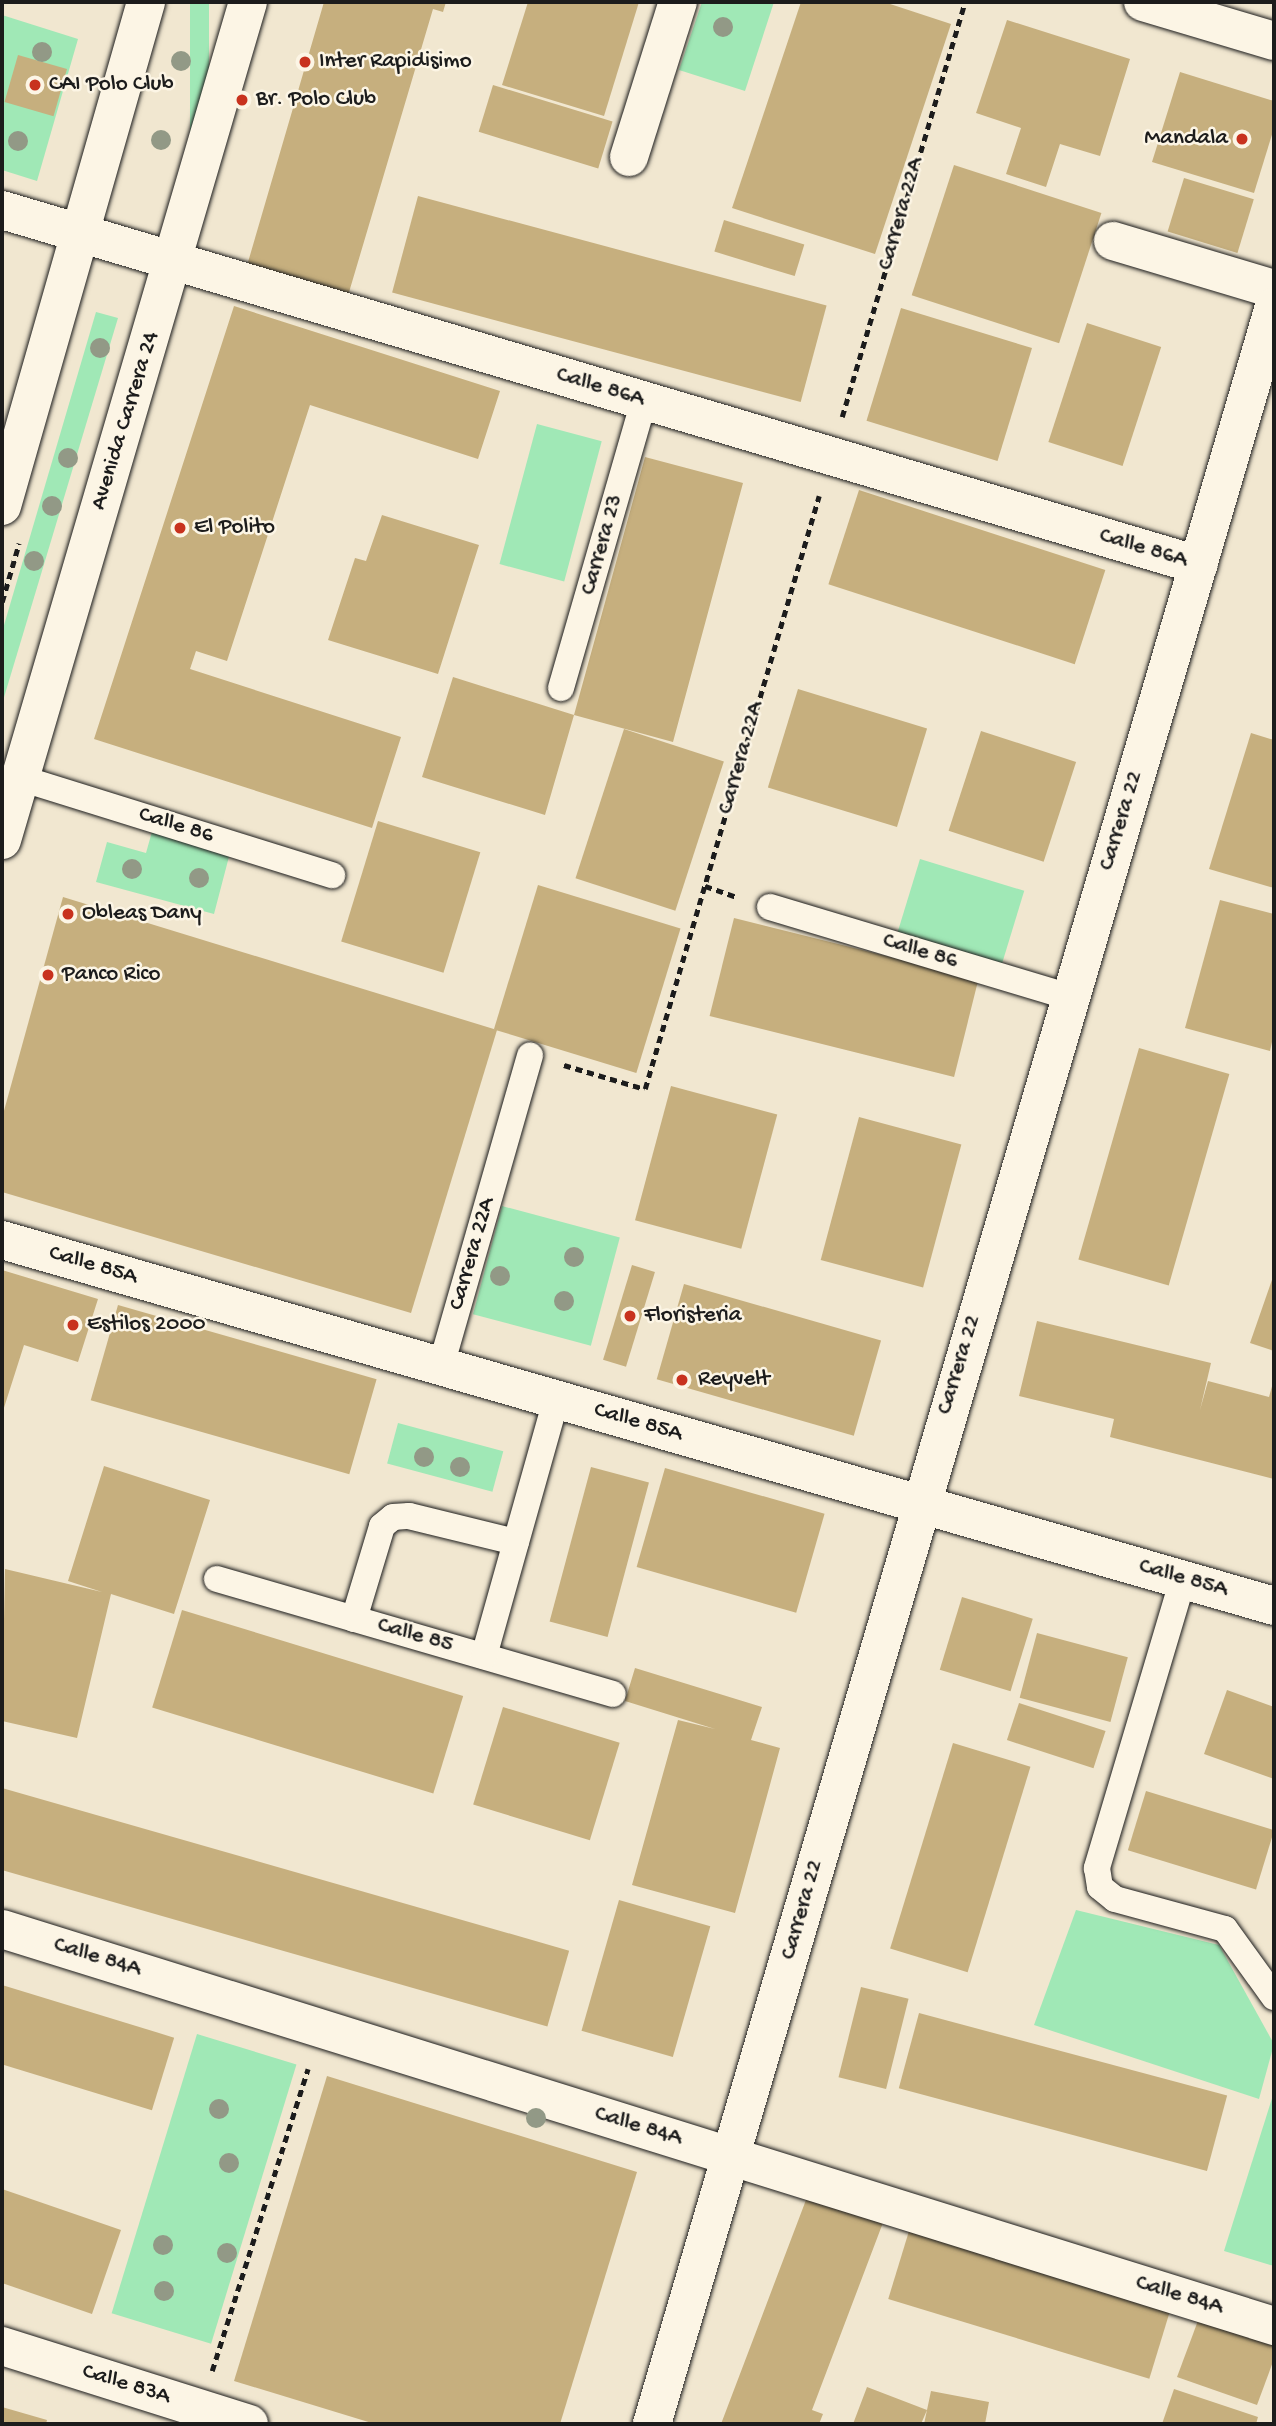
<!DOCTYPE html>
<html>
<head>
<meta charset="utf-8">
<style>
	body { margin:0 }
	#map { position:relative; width:1276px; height:2426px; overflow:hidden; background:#f1e7d0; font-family:"Gochi Hand",sans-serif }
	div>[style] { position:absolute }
	.green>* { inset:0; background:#a0e8b6; transform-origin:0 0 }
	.building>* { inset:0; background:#c6af7e; transform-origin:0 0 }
	.path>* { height:4.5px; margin-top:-2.25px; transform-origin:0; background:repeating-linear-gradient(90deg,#1c1c1c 0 7px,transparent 0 12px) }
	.roads { filter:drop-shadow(0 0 2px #1c1c1c) drop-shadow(0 0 2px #1c1c1c) }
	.lane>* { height:26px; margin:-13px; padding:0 13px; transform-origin:13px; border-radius:13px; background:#fcf5e5 }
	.street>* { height:38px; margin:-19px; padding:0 19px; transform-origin:19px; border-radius:19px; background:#fcf5e5 }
	.secondary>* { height:38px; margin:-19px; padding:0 19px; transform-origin:19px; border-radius:19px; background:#fcf5e5 }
	.trees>* { width:20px; height:20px; margin:-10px; border-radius:50%; background:#929986 }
	.dots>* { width:19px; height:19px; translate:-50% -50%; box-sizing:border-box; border:4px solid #fcf5e5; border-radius:50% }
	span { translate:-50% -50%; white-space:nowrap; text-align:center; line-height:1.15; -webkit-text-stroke:5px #fcf5e5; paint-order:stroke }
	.poi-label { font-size:23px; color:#1c1c1c }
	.left { translate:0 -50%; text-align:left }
	.right { translate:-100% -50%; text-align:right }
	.street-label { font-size:23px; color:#1c1c1c }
	.frame { position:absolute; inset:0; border:4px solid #1c1c1c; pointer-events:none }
</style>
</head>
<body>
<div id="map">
	<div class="green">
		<div style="left:190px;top:2px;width:19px;height:169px"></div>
		<div style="clip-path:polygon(702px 2px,774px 2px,745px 91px,679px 70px)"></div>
		<div style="clip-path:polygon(2px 15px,78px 39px,37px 181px,2px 170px)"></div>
		<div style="clip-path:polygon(96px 312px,118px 318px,2px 704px,2px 632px)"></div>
		<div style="left:537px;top:424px;width:67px;height:145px;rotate:15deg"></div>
		<div style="clip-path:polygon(153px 828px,231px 849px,214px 914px,96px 882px,107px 842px,146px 853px)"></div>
		<div style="left:920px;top:859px;width:109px;height:85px;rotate:17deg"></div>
		<div style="left:502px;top:1206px;width:122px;height:112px;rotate:15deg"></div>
		<div style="left:398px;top:1423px;width:109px;height:42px;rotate:15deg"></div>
		<div style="clip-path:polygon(1076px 1910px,1219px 1945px,1274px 2044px,1259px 2099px,1034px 2025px)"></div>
		<div style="left:197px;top:2034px;width:104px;height:292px;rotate:17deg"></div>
		<div style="clip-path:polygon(1274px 2092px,1274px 2266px,1224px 2251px)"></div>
	</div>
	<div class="building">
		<div style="clip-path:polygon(324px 2px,446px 2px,443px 12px,433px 9px,347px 299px,246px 269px)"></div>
		<div style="clip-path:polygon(528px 2px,639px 2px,604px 116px,502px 85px)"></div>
		<div style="clip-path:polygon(801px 2px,884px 2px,951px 24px,875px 254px,732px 208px)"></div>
		<div style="clip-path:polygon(1007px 20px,1130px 59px,1100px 156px,1060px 144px,1046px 187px,1006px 174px,1021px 128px,976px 113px)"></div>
		<div style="left:18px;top:55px;width:51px;height:49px;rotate:16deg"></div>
		<div style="clip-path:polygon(1180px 72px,1274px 101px,1274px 128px,1254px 193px,1152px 162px)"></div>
		<div style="left:493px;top:85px;width:125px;height:49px;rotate:17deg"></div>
		<div style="left:954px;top:165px;width:155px;height:137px;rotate:18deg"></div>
		<div style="left:1184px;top:178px;width:73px;height:56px;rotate:17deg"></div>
		<div style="left:418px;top:196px;width:423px;height:100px;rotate:15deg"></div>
		<div style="left:724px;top:220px;width:84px;height:33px;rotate:17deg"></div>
		<div style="clip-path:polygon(234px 306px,500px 391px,478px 459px,310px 405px,227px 661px,196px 651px,190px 669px,401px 737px,372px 828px,94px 739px)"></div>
		<div style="left:901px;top:308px;width:137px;height:118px;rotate:17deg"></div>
		<div style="left:1087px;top:323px;width:78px;height:125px;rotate:18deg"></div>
		<div style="clip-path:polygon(645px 457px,743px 483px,673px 742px,574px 715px,545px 815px,422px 777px,453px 677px,574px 715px)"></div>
		<div style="left:859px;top:490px;width:259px;height:99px;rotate:18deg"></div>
		<div style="clip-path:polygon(382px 515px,479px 545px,438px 674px,328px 640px,355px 558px,366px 561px)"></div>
		<div style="left:798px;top:689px;width:135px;height:103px;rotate:17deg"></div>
		<div style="left:624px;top:729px;width:105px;height:157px;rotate:18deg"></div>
		<div style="left:981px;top:731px;width:100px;height:105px;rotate:18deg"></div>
		<div style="clip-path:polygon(1251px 733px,1274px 740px,1274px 888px,1209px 869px)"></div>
		<div style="left:378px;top:821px;width:107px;height:126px;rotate:17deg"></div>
		<div style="left:538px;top:885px;width:149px;height:151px;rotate:17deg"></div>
		<div style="clip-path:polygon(63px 897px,497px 1030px,411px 1313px,2px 1192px,2px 1118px)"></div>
		<div style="clip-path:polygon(1220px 900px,1274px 914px,1274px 1033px,1270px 1051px,1185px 1028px)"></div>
		<div style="left:734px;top:918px;width:252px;height:101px;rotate:14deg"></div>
		<div style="left:1139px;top:1048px;width:94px;height:220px;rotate:16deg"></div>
		<div style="left:671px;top:1086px;width:110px;height:139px;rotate:15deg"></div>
		<div style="left:859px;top:1117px;width:106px;height:148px;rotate:15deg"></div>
		<div style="left:632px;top:1265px;width:24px;height:99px;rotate:17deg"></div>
		<div style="clip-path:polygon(2px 1270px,98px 1299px,78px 1362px,24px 1345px,2px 1414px)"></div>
		<div style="clip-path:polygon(1274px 1274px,1274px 1351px,1250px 1343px)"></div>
		<div style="left:684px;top:1284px;width:205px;height:99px;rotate:16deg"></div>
		<div style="left:118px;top:1305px;width:269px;height:99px;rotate:16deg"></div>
		<div style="clip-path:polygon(1037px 1321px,1211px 1363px,1200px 1410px,1208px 1381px,1269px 1397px,1274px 1379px,1274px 1479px,1110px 1437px,1114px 1419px,1019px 1396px)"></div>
		<div style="clip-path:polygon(104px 1466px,210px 1500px,174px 1614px,111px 1594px,77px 1738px,2px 1721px,5px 1569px,102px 1592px,68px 1581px)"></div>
		<div style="left:591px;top:1467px;width:60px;height:160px;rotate:15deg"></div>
		<div style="left:665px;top:1468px;width:166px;height:103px;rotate:16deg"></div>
		<div style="left:962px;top:1597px;width:74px;height:76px;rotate:17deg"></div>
		<div style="left:182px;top:1610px;width:294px;height:102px;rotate:17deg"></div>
		<div style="left:1037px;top:1633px;width:94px;height:67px;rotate:15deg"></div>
		<div style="clip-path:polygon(635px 1668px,762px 1707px,751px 1740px,780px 1748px,735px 1913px,632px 1885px,678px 1720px,715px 1729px,625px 1701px)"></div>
		<div style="clip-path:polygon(1227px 1690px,1274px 1707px,1274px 1779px,1204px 1754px)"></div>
		<div style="left:1019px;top:1703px;width:91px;height:39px;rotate:18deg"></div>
		<div style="left:503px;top:1707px;width:122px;height:102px;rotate:17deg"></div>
		<div style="left:953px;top:1743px;width:81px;height:215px;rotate:17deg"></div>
		<div style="left:2px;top:1788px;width:590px;height:79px;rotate:16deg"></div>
		<div style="left:1146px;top:1791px;width:134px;height:62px;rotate:17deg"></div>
		<div style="left:619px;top:1900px;width:95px;height:136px;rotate:16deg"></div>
		<div style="left:2px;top:1985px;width:180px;height:76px;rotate:17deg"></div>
		<div style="left:861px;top:1987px;width:49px;height:93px;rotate:14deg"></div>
		<div style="left:919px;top:2013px;width:319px;height:78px;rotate:15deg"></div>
		<div style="clip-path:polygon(327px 2076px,637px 2172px,560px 2424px,375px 2424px,234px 2381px)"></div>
		<div style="clip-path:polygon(2px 2189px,121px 2230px,92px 2314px,2px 2283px)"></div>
		<div style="clip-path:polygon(809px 2192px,884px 2220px,812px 2410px,823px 2414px,819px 2424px,721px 2424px)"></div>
		<div style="left:909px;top:2231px;width:273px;height:71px;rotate:17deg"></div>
		<div style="clip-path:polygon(1199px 2318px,1274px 2344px,1274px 2359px,1257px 2405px,1177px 2377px)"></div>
		<div style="clip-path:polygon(867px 2387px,927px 2410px,931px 2391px,989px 2402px,985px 2424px,924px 2424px,927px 2410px,921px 2424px,853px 2424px)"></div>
		<div style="clip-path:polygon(1174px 2389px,1258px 2417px,1256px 2424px,1162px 2424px)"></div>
		<div style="clip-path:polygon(2px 2407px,47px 2420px,46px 2424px,2px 2424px)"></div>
	</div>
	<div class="path">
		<div style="left:842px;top:417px;width:433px;rotate:-73.5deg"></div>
		<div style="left:2px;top:602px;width:61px;rotate:-73.9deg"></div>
		<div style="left:705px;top:886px;width:34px;rotate:19deg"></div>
		<div style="left:564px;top:1065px;width:84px;rotate:16.5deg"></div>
		<div style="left:645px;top:1089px;width:618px;rotate:-73.65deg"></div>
		<div style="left:212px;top:2371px;width:317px;rotate:-72.4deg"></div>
	</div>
	<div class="roads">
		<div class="lane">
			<div style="left:561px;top:688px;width:299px;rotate:-73.9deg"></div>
			<div style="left:20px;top:778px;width:327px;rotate:17.3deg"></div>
			<div style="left:770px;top:907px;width:313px;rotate:16.7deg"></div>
			<div style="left:441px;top:1366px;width:323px;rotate:-74deg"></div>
			<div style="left:217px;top:1579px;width:412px;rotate:16.2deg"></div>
			<div style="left:1183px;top:1579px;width:302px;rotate:106.6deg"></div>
			<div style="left:1097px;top:1868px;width:19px;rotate:81deg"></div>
			<div style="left:1100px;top:1887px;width:19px;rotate:39deg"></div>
			<div style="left:1115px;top:1899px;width:114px;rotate:15.3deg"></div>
			<div style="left:1225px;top:1929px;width:84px;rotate:54.2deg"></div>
			<div style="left:354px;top:1619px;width:97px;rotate:-73.2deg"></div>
			<div style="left:382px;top:1526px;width:14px;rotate:-39deg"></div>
			<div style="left:393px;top:1517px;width:16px;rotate:-4deg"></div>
			<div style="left:409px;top:1516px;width:110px;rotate:13.7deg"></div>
			<div style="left:484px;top:1656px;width:267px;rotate:-74.3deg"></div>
		</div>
		<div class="street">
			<div style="left:629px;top:157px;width:163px;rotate:-72.5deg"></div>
			<div style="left:2px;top:210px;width:1248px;rotate:16.53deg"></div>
			<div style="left:1113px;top:241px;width:168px;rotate:16.6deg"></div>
			<div style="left:2px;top:1240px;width:1324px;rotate:16.05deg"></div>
			<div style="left:2px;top:1929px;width:1333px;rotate:17.33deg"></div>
			<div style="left:2px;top:2346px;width:259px;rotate:17.5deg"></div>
		</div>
		<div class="secondary">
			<div style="left:1143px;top:2px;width:137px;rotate:16.6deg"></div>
			<div style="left:2px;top:506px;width:524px;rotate:-74.05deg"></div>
			<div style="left:2px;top:840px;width:873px;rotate:-73.64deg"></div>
			<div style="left:652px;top:2424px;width:2206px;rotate:-73.63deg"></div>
		</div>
	</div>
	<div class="trees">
		<div style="left:723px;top:27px"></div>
		<div style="left:42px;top:52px"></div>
		<div style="left:181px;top:61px"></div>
		<div style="left:161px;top:140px"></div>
		<div style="left:18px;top:141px"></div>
		<div style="left:100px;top:348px"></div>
		<div style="left:68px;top:458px"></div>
		<div style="left:52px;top:506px"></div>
		<div style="left:34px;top:561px"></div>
		<div style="left:132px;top:869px"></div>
		<div style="left:199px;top:878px"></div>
		<div style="left:574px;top:1257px"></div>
		<div style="left:500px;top:1276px"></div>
		<div style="left:564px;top:1301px"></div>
		<div style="left:424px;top:1457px"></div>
		<div style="left:460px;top:1467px"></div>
		<div style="left:219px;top:2109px"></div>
		<div style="left:536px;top:2118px"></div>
		<div style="left:229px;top:2163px"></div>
		<div style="left:163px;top:2245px"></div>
		<div style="left:227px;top:2253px"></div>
		<div style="left:164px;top:2291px"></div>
	</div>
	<div class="dots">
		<div style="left:305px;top:62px;background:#c8321e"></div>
		<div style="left:35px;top:85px;background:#c8321e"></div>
		<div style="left:242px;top:100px;background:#c8321e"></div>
		<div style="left:1242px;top:139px;background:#c8321e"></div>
		<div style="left:180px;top:528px;background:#c8321e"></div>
		<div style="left:68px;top:914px;background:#c8321e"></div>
		<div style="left:48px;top:975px;background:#c8321e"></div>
		<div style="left:630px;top:1316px;background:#c8321e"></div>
		<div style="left:73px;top:1325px;background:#c8321e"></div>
		<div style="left:682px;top:1380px;background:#c8321e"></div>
	</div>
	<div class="poi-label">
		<span class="left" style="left:319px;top:62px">Inter Rapidisimo</span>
		<span class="left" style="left:49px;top:85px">CAI Polo Club</span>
		<span class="left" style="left:256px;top:100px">Br. Polo Club</span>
		<span class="right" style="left:1228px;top:139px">Mandala</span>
		<span class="left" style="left:194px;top:528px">El Polito</span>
		<span class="left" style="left:82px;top:914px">Obleas Dany</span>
		<span class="left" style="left:62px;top:975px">Panco Rico</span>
		<span class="left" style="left:644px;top:1316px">Floristeria</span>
		<span class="left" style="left:87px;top:1325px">Estilos 2000</span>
		<span class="left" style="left:698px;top:1380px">Reyvelt</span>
	</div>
	<div class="street-label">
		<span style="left:902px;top:214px;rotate:-74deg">Carrera 22A</span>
		<span style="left:600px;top:388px;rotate:17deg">Calle 86A</span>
		<span style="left:126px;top:421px;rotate:-73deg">Avenida Carrera 24</span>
		<span style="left:603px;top:545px;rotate:-74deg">Carrera 23</span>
		<span style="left:1143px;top:549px;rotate:17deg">Calle 86A</span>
		<span style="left:742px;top:758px;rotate:-74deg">Carrera 22A</span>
		<span style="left:1122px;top:821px;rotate:-73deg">Carrera 22</span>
		<span style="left:176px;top:826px;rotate:17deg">Calle 86</span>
		<span style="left:920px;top:952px;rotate:17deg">Calle 86</span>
		<span style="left:473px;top:1254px;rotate:-74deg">Carrera 22A</span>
		<span style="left:93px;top:1266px;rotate:16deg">Calle 85A</span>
		<span style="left:960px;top:1365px;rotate:-73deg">Carrera 22</span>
		<span style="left:638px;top:1423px;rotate:16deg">Calle 85A</span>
		<span style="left:1183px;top:1579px;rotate:16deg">Calle 85A</span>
		<span style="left:415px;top:1636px;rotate:16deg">Calle 85</span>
		<span style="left:803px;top:1910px;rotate:-74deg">Carrera 22</span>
		<span style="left:97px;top:1958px;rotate:17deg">Calle 84A</span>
		<span style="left:638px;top:2127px;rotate:17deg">Calle 84A</span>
		<span style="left:1179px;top:2296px;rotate:17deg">Calle 84A</span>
		<span style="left:126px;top:2385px;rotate:17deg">Calle 83A</span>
	</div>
	<div class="frame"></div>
</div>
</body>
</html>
